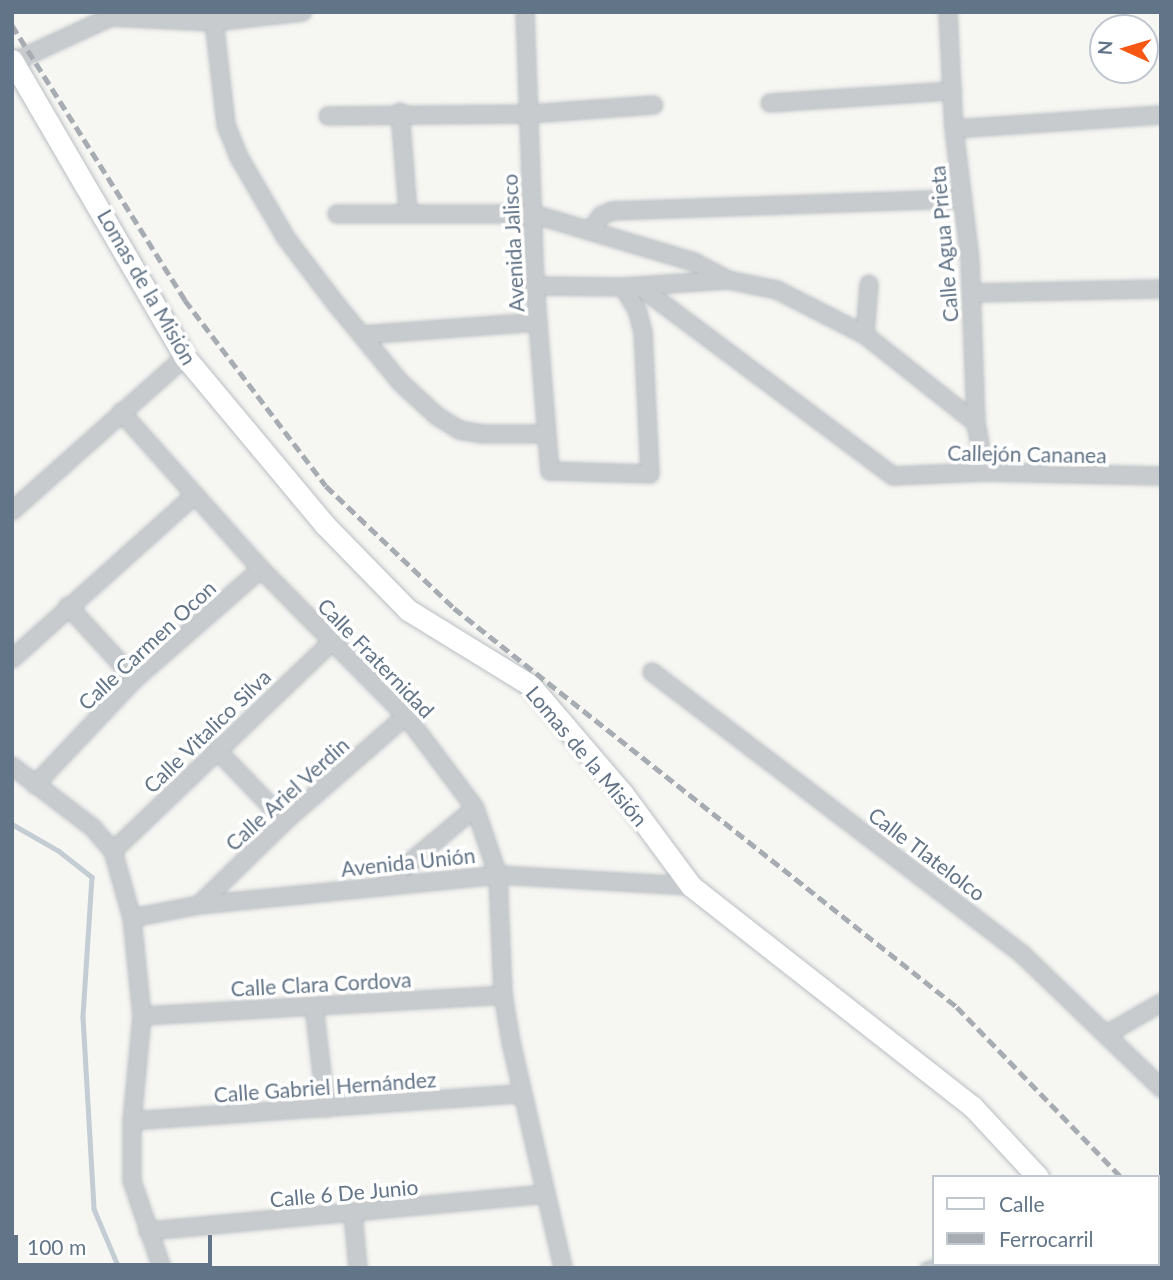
<!DOCTYPE html>
<html>
<head>
<meta charset="utf-8">
<style>
	body { margin:0 }
	#map { position:relative; width:1173px; height:1280px; overflow:hidden; background:#f6f6f2; font-family:Lato,sans-serif }
	div>[style] { position:absolute }
	.stream>* { height:4.5px; margin:-2.25px; padding:0 2.25px; transform-origin:2.25px; border-radius:2.25px; background:#c3cdd3 }
	.roads { filter:drop-shadow(0 0 2px #b9bec3) drop-shadow(0 0 2px #b9bec3) }
	.lane>* { height:8px; margin:-4px; padding:0 4px; transform-origin:4px; border-radius:4px; background:#c8cbce }
	.street>* { height:16px; margin:-8px; padding:0 8px; transform-origin:8px; border-radius:8px; background:#c8cbce }
	.secondary>* { height:21px; margin:-10.5px; padding:0 10.5px; transform-origin:10.5px; border-radius:10.5px; background:#fff }
	.rail>* { height:4.5px; margin-top:-2.25px; transform-origin:0; background:repeating-linear-gradient(90deg,#a7acb3 0 10px,transparent 0 15px) }
	span { translate:-50% -50%; white-space:nowrap; text-align:center; line-height:1.15; -webkit-text-stroke:7px #fff; paint-order:stroke }
	.street-label { font-size:21px; color:#627487 }
	.frame { position:absolute; inset:0; border:14px solid #627487; pointer-events:none }
	.legend { position:absolute; left:932px; top:1175px; width:228px; height:91px; box-sizing:border-box; background:#fff; border:2px solid #c0c7cf; margin:0; padding:9px 12px; list-style:none; font-size:21px; color:#627487 }
	.legend li { display:flex; align-items:center; gap:14px; height:35px }
	.legend b { width:35px; border:2px solid #c0c7cf }
	.north { position:absolute; left:1089px; top:14px; width:70px; height:70px; box-sizing:border-box; background:#fff; border:2px solid #c0c7cf; border-radius:50%; rotate:274deg; font-size:19px; font-weight:700; line-height:28px; text-align:center; color:#627487 }
	.north::after { content:''; display:block; margin:auto; width:24px; height:32px; background:#f65713; clip-path:polygon(50% 0,100% 100%,50% 72%,0 100%) }
	.scale { position:absolute; left:14px; top:1235px; width:198px; height:32px; box-sizing:border-box; border:4px solid #627487; border-top:0; padding-left:9px; font-size:21px; line-height:24px; white-space:nowrap; color:#627487; -webkit-text-stroke:5px #fff; paint-order:stroke }
</style>
</head>
<body>
<div id="map">
	<div class="stream">
		<div style="left:12px;top:824px;width:54px;rotate:29.9deg"></div>
		<div style="left:59px;top:851px;width:42px;rotate:38.2deg"></div>
		<div style="left:92px;top:877px;width:140px;rotate:93.7deg"></div>
		<div style="left:83px;top:1017px;width:192px;rotate:86.7deg"></div>
		<div style="left:94px;top:1209px;width:64px;rotate:67deg"></div>
	</div>
	<div class="roads">
		<div class="lane">
			<div style="left:925px;top:1268px;width:12px;rotate:-20deg"></div>
		</div>
		<div class="street">
			<div style="left:213px;top:12px;width:114px;rotate:83.4deg"></div>
			<div style="left:226px;top:125px;width:37px;rotate:68deg"></div>
			<div style="left:240px;top:159px;width:91px;rotate:59.8deg"></div>
			<div style="left:286px;top:238px;width:83px;rotate:52.9deg"></div>
			<div style="left:336px;top:304px;width:101px;rotate:50.6deg"></div>
			<div style="left:400px;top:382px;width:50px;rotate:42.6deg"></div>
			<div style="left:437px;top:416px;width:26px;rotate:32deg"></div>
			<div style="left:459px;top:430px;width:23px;rotate:10deg"></div>
			<div style="left:482px;top:434px;width:64px"></div>
			<div style="left:525px;top:12px;width:274px;rotate:87.9deg"></div>
			<div style="left:535px;top:286px;width:186px;rotate:85.4deg"></div>
			<div style="left:550px;top:471px;width:100px;rotate:1.7deg"></div>
			<div style="left:650px;top:474px;width:142px;rotate:-92.8deg"></div>
			<div style="left:643px;top:332px;width:23px;rotate:-105deg"></div>
			<div style="left:637px;top:310px;width:27px;rotate:-121deg"></div>
			<div style="left:948px;top:12px;width:117px;rotate:87.1deg"></div>
			<div style="left:954px;top:129px;width:132px;rotate:83deg"></div>
			<div style="left:970px;top:260px;width:163px;rotate:87.9deg"></div>
			<div style="left:976px;top:423px;width:50px;rotate:79.6deg"></div>
			<div style="left:13px;top:62px;width:108px;rotate:-24.7deg"></div>
			<div style="left:111px;top:17px;width:102px;rotate:2.8deg"></div>
			<div style="left:213px;top:22px;width:90px;rotate:-6.4deg"></div>
			<div style="left:770px;top:103px;width:183px;rotate:-3.8deg"></div>
			<div style="left:400px;top:112px;width:100px;rotate:85.4deg"></div>
			<div style="left:328px;top:116px;width:201px;rotate:-0.6deg"></div>
			<div style="left:529px;top:114px;width:125px;rotate:-4.1deg"></div>
			<div style="left:954px;top:129px;width:207px;rotate:-3.9deg"></div>
			<div style="left:337px;top:214px;width:196px"></div>
			<div style="left:533px;top:214px;width:168px;rotate:16.6deg"></div>
			<div style="left:694px;top:262px;width:38px;rotate:28deg"></div>
			<div style="left:590px;top:231px;width:19px;rotate:-54deg"></div>
			<div style="left:601px;top:216px;width:12px;rotate:-24deg"></div>
			<div style="left:612px;top:211px;width:350px;rotate:-2deg"></div>
			<div style="left:535px;top:286px;width:88px;rotate:0.7deg"></div>
			<div style="left:623px;top:287px;width:105px;rotate:-3.8deg"></div>
			<div style="left:728px;top:280px;width:50px;rotate:11.5deg"></div>
			<div style="left:777px;top:290px;width:99px;rotate:27.1deg"></div>
			<div style="left:865px;top:335px;width:142px;rotate:38.4deg"></div>
			<div style="left:639px;top:286px;width:317px;rotate:36.8deg"></div>
			<div style="left:893px;top:476px;width:92px;rotate:-2.5deg"></div>
			<div style="left:985px;top:472px;width:176px;rotate:1.3deg"></div>
			<div style="left:971px;top:293px;width:190px;rotate:-1.2deg"></div>
			<div style="left:362px;top:335px;width:176px;rotate:-4.2deg"></div>
			<div style="left:865px;top:335px;width:51px;rotate:-85.5deg"></div>
			<div style="left:121px;top:412px;width:210px;rotate:48.3deg"></div>
			<div style="left:261px;top:569px;width:206px;rotate:45.4deg"></div>
			<div style="left:406px;top:716px;width:115px;rotate:53.1deg"></div>
			<div style="left:475px;top:808px;width:71px;rotate:71.1deg"></div>
			<div style="left:498px;top:875px;width:120px;rotate:87.6deg"></div>
			<div style="left:503px;top:995px;width:48px;rotate:80.3deg"></div>
			<div style="left:511px;top:1042px;width:232px;rotate:77deg"></div>
			<div style="left:12px;top:511px;width:232px;rotate:-41.7deg"></div>
			<div style="left:68px;top:606px;width:99px;rotate:47.5deg"></div>
			<div style="left:12px;top:659px;width:246px;rotate:-41.9deg"></div>
			<div style="left:652px;top:672px;width:467px;rotate:37.3deg"></div>
			<div style="left:1023px;top:955px;width:192px;rotate:43.9deg"></div>
			<div style="left:216px;top:749px;width:100px;rotate:46.2deg"></div>
			<div style="left:12px;top:766px;width:102px;rotate:37.4deg"></div>
			<div style="left:93px;top:828px;width:30px;rotate:49deg"></div>
			<div style="left:113px;top:851px;width:70px;rotate:74.2deg"></div>
			<div style="left:132px;top:918px;width:99px;rotate:84.2deg"></div>
			<div style="left:142px;top:1016px;width:105px;rotate:95.4deg"></div>
			<div style="left:132px;top:1121px;width:60px;rotate:90deg"></div>
			<div style="left:132px;top:1181px;width:92px;rotate:71deg"></div>
			<div style="left:35px;top:785px;width:146px;rotate:-46.7deg"></div>
			<div style="left:135px;top:679px;width:167px;rotate:-41.1deg"></div>
			<div style="left:113px;top:851px;width:303px;rotate:-43.7deg"></div>
			<div style="left:382px;top:886px;width:121px;rotate:-40deg"></div>
			<div style="left:199px;top:905px;width:120px;rotate:-44.3deg"></div>
			<div style="left:285px;top:821px;width:160px;rotate:-41deg"></div>
			<div style="left:132px;top:918px;width:68px;rotate:-11deg"></div>
			<div style="left:199px;top:905px;width:301px;rotate:-5.7deg"></div>
			<div style="left:498px;top:875px;width:193px;rotate:3.3deg"></div>
			<div style="left:314px;top:1006px;width:103px;rotate:83.3deg"></div>
			<div style="left:142px;top:1016px;width:362px;rotate:-3.3deg"></div>
			<div style="left:1107px;top:1034px;width:62px;rotate:-29.9deg"></div>
			<div style="left:132px;top:1121px;width:389px;rotate:-4deg"></div>
			<div style="left:353px;top:1214px;width:54px;rotate:84.7deg"></div>
			<div style="left:148px;top:1231px;width:398px;rotate:-5.3deg"></div>
			<div style="left:1119px;top:1264px;width:6px;rotate:45deg"></div>
			<div style="left:998px;top:1268px;width:4px;rotate:-90deg"></div>
		</div>
		<div class="secondary">
			<div style="left:12px;top:60px;width:344px;rotate:59.8deg"></div>
			<div style="left:185px;top:357px;width:219px;rotate:50.2deg"></div>
			<div style="left:325px;top:525px;width:119px;rotate:45.7deg"></div>
			<div style="left:408px;top:610px;width:143px;rotate:31.6deg"></div>
			<div style="left:530px;top:685px;width:143px;rotate:49.5deg"></div>
			<div style="left:623px;top:794px;width:114px;rotate:53.5deg"></div>
			<div style="left:691px;top:886px;width:357px;rotate:38.1deg"></div>
			<div style="left:972px;top:1106px;width:97px;rotate:47.1deg"></div>
			<div style="left:1096px;top:1264px;width:4px;rotate:76deg"></div>
		</div>
	</div>
	<div class="rail">
		<div style="left:12px;top:25px;width:325px;rotate:57.8deg"></div>
		<div style="left:185px;top:300px;width:233px;rotate:52.8deg"></div>
		<div style="left:326px;top:486px;width:177px;rotate:43.6deg"></div>
		<div style="left:454px;top:608px;width:642px;rotate:38.42deg"></div>
		<div style="left:957px;top:1007px;width:236px;rotate:46deg"></div>
		<div style="left:1157px;top:1222px;width:6px;rotate:51deg"></div>
	</div>
	<div class="street-label">
		<span style="left:513px;top:243px;rotate:-93deg">Avenida Jalisco</span>
		<span style="left:944px;top:244px;rotate:-95deg">Calle Agua Prieta</span>
		<span style="left:147px;top:287px;rotate:60deg">Lomas de la Misión</span>
		<span style="left:1027px;top:454px;rotate:1deg">Callejón Cananea</span>
		<span style="left:147px;top:645px;rotate:-43deg">Calle Carmen Ocon</span>
		<span style="left:376px;top:658px;rotate:46deg">Calle Fraternidad</span>
		<span style="left:207px;top:731px;rotate:-44deg">Calle Vitalico Silva</span>
		<span style="left:587px;top:756px;rotate:50deg">Lomas de la Misión</span>
		<span style="left:287px;top:794px;rotate:-42deg">Calle Ariel Verdin</span>
		<span style="left:927px;top:854px;rotate:37deg">Calle Tlatelolco</span>
		<span style="left:408px;top:862px;rotate:-6deg">Avenida Unión</span>
		<span style="left:321px;top:984px;rotate:-3deg">Calle Clara Cordova</span>
		<span style="left:325px;top:1087px;rotate:-4deg">Calle Gabriel Hernández</span>
		<span style="left:344px;top:1193px;rotate:-5deg">Calle 6 De Junio</span>
	</div>
	<div class="frame"></div>
	<ul class="legend">
	<li><b style="height:9px;background:#fff"></b>Calle</li>
	<li><b style="height:9px;background:#a7acb3"></b>Ferrocarril</li>
	</ul>
	<div class="north">N</div>
	<div class="scale">100 m</div>
</div>
</body>
</html>
